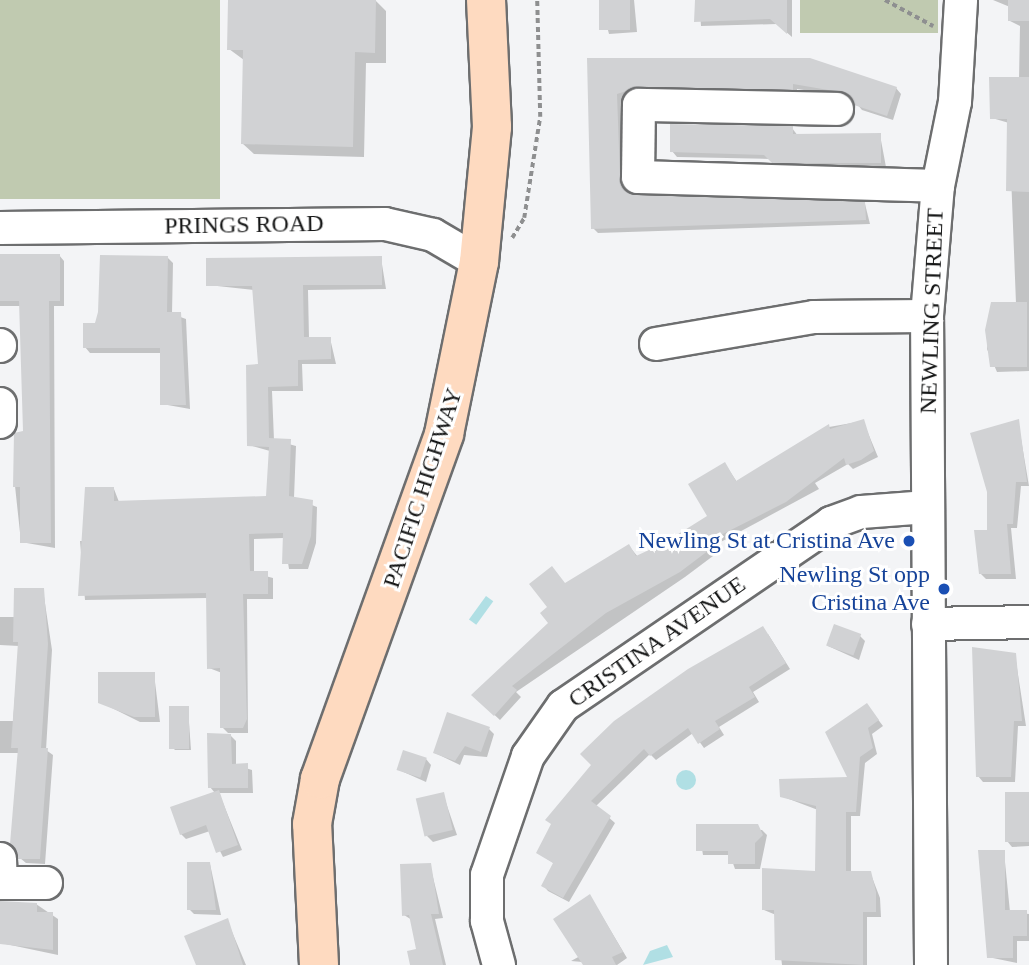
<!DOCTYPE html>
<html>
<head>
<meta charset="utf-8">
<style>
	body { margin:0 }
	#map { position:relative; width:1029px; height:965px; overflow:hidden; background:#f3f4f6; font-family:"Times New Roman",serif }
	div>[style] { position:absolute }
	.green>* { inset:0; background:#c0cab0; transform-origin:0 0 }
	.water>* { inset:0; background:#b0dfe4; transform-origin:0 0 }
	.round { border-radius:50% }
	.shadow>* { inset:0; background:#0003 }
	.building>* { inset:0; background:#d1d2d4; transform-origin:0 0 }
	.path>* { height:3.5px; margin-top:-1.75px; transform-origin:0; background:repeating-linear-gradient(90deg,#8e8f90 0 5px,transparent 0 8.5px) }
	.roads { filter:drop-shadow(2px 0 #6d6e6f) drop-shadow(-2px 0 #6d6e6f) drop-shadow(0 2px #6d6e6f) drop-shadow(0 -2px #6d6e6f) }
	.minor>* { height:32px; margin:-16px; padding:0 16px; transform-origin:16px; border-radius:16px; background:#fff }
	.major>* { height:38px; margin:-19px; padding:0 19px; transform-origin:19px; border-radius:19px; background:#fedac0 }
	.dots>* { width:19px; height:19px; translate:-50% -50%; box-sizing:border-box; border:4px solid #fff; border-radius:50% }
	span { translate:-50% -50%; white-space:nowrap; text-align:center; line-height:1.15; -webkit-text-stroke:6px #fff; paint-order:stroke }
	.street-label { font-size:24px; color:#151616 }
	.transit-label { font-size:24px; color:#164399 }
	.right { translate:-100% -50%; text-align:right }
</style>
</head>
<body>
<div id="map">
	<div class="green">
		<div style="left:0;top:0;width:220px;height:199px"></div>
		<div style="left:800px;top:0;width:138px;height:33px"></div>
	</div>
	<div class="water">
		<div style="left:486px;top:596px;width:9px;height:29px;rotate:36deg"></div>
		<div class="round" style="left:676px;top:770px;width:20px;height:20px"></div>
		<div style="clip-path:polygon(667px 945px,673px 957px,643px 965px,650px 951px)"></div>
	</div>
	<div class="shadow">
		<div style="clip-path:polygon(230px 0,375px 0,386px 11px,386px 63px,366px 63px,364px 157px,254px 154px,242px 143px,244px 60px,229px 49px)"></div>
		<div style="clip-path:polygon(600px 0,634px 0,637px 32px,609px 34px)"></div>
		<div style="clip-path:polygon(699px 0,792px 0,792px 37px,777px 24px,701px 26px)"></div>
		<div style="clip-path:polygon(993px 0,1029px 0,1029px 371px,997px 372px,987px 349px,993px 304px,1016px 304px,1009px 123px,992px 118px,1019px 79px,1020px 26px,1010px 21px,1010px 7px)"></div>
		<div style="clip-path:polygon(589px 60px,896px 88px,901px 94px,893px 120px,862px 110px,851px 97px,797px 89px,797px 94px,645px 91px,622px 99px,624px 184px,631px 195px,865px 204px,870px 224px,598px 233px,593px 228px)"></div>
		<div style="clip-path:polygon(792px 128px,798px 136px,880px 135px,886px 167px,779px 167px,771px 159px,677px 157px,672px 151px)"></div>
		<div style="clip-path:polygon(0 255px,59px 255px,64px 261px,64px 306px,54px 306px,55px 548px,21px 542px,15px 486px,25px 433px,21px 306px,0 306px)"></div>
		<div style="clip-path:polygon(167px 257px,173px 263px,172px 314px,186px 319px,190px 409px,162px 404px,162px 353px,90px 353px,85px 347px,100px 313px)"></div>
		<div style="clip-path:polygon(381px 258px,386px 289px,308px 290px,309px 338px,330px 338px,336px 364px,302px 364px,303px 391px,272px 391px,274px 440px,296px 446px,294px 498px,317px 507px,316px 543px,308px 569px,289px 569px,284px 538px,254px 539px,254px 573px,273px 578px,273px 599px,247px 599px,248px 733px,228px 733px,236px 741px,236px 765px,252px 770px,253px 793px,219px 793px,242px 850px,223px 857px,210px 831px,186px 839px,181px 834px,215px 793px,210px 787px,230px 735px,222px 727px,222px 673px,209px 668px,208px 598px,85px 600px,80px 541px,87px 541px,114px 489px,119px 502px,268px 498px,270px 451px,249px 445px,259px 366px,254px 290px,208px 285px)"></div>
		<div style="clip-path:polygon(863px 421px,878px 457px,853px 469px,848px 464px,815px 483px,819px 489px,717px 544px,721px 550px,685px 577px,516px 692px,521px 697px,500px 720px,473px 695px,550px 624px,565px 584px,629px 546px,638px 557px,709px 517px,725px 464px,737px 482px,829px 427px)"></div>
		<div style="clip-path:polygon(1018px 421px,1029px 486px,1021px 486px,1017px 528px,1011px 528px,1016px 579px,986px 579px,980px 573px,988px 532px)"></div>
		<div style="clip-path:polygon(43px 590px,52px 650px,46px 750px,53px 755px,45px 864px,26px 863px,20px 858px,19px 753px,0 753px,0 721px,13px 721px,19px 646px,0 645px,0 617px,15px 617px)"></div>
		<div style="clip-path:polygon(768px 634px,790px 669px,753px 692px,759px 702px,719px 727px,724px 735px,704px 748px,693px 733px,656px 760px,650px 754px,596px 806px,615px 823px,569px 902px,548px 891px,543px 885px,555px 864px,538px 853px,553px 824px)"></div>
		<div style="clip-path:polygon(860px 636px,865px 641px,859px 660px,828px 646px)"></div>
		<div style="clip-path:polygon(1015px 655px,1026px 726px,1018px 726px,1015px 782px,983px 782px,978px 776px)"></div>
		<div style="clip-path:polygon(154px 674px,160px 722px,140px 722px,100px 702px)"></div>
		<div style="clip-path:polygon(867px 705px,883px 726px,872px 734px,877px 754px,865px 763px,860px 816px,851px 816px,851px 873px,870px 872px,880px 898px,881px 917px,867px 917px,867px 965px,782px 965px,776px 915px,764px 910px,817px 873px,818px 810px,781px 796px,850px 779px)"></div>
		<div style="clip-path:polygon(188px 708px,191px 750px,175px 750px,173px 748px)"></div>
		<div style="clip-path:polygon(489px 729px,494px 734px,487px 757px,464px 755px,460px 765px,435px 753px)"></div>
		<div style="clip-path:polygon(426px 759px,431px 765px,426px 782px,399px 770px)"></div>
		<div style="clip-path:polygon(443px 794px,457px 835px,433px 842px,427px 836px)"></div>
		<div style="clip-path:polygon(1029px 794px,1029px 846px,1012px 847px,1007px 841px)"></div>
		<div style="clip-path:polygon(698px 826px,762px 830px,767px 835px,760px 869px,735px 869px,730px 855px,703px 855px)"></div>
		<div style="clip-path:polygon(1004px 852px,1010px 912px,1029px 914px,1029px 941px,1017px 941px,1017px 963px,988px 957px)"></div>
		<div style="clip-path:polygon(210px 864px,221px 915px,194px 914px,189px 909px)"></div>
		<div style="clip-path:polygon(430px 865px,443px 918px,435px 919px,446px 965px,412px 965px,418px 950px,412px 920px,404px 915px)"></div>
		<div style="clip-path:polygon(590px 896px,627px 958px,617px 965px,571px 961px,580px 956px)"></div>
		<div style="clip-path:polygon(36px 904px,58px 919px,58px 955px,1px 943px)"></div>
		<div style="clip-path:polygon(227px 920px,246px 965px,198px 965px)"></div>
	</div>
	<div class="building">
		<div style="clip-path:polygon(228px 0,376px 0,375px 53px,355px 52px,353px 147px,241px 144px,243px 50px,227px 50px)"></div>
		<div style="left:599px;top:0;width:31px;height:30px"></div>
		<div style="clip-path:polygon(695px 0,787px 0,787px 34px,770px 19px,694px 22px)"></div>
		<div style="left:1008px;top:0;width:21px;height:21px"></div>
		<div style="clip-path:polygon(587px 58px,810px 58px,897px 87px,887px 116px,854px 105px,846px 93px,793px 84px,793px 90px,639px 87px,617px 94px,620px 177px,627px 192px,865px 202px,866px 220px,591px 229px)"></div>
		<div style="clip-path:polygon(989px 77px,1029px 77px,1029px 192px,1006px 191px,1007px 119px,990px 119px)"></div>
		<div style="clip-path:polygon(670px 124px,793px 126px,793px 134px,881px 133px,881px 163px,772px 163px,764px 155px,670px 152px)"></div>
		<div style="clip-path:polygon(0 254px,60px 254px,60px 301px,49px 301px,51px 543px,20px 543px,20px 487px,13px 487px,14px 433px,23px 431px,19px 301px,0 301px)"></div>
		<div style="clip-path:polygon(100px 255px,168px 256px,167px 312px,181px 312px,186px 405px,160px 405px,160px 348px,83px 348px,83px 323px,95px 323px,98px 312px)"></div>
		<div style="clip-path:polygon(382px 256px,382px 285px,303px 285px,304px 337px,331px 337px,331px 359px,298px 360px,298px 386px,268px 387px,269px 438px,291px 439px,289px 496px,313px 500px,311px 536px,302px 564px,282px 564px,283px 533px,249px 534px,250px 571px,268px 571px,268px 594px,243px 594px,247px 719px,243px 728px,220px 728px,220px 668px,207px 669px,206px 593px,78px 596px,85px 487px,114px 487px,114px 501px,266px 496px,269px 447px,247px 446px,246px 365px,258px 364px,252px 286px,206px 286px,206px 258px)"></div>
		<div style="clip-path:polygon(991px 302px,1027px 302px,1027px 367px,990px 367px,985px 330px)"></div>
		<div style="clip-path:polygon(864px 419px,874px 451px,861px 460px,846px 465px,844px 458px,786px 502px,713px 539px,717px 544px,680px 572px,606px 613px,512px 686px,517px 690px,494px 716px,471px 695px,548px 623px,540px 613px,547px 607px,529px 584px,552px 566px,565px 583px,629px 544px,636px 556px,664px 543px,707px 516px,688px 484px,725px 462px,736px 481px,829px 424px,830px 429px)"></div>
		<div style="clip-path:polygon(1019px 419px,1027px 482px,1016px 482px,1013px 524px,1007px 524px,1011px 574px,979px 574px,974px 530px,987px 530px,987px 492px,970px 433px)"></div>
		<div style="clip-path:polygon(14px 588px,44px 588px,48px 644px,41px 748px,48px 748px,40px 859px,18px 859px,10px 844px,18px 748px,11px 748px,18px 642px,13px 642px)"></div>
		<div style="left:834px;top:624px;width:29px;height:23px;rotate:20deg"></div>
		<div style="clip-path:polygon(763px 626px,786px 663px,749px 687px,755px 697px,715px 721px,720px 729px,698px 744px,688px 728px,650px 756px,644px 749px,591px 801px,611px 816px,563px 898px,541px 886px,553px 863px,536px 853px,551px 824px,545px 820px,591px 765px,580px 754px,614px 721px,688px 669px)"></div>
		<div style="clip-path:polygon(972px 647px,1016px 653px,1022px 721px,1014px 721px,1011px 777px,976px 777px)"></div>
		<div style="clip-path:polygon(98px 672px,155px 672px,155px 717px,134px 717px,98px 703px)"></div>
		<div style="clip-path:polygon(867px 703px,879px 720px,868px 728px,873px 748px,860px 757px,856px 812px,846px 812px,846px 871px,871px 871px,876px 892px,876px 912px,863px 912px,863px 965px,775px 960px,774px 910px,762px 910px,762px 868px,815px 871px,816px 806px,780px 797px,779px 779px,847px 777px,825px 732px)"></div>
		<div style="left:169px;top:706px;width:20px;height:43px"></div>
		<div style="clip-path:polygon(447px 712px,490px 727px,481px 752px,465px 746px,455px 761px,433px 753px)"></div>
		<div style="clip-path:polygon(207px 733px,231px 734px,232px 764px,248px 763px,248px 788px,208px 788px)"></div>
		<div style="left:403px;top:750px;width:25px;height:21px;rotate:18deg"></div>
		<div style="clip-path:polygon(219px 790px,238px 845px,216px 853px,206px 825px,180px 835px,170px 807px)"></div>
		<div style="left:444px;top:792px;width:39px;height:29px;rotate:77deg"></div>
		<div style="left:1029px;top:792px;width:50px;height:24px;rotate:90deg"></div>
		<div style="clip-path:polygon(696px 824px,758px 824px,763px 835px,755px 843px,755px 864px,728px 864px,728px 851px,696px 851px)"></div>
		<div style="clip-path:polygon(978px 850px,1005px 850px,1005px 910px,1027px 910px,1027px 936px,1013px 936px,1013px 958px,987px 958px)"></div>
		<div style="clip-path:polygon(187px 862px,210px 862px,216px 910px,187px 910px)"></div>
		<div style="clip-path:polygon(431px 863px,439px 914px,431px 914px,443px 965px,410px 965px,407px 951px,416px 949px,409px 915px,402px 916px,400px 864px)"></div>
		<div style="clip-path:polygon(590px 894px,623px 952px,612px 957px,616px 965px,583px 965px,553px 919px)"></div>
		<div style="clip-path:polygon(0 901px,37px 903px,37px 912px,53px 912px,53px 950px,0 944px)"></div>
		<div style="clip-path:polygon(228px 918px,243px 965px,196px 965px,184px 936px)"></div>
	</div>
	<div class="path">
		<div style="left:885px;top:0;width:55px;rotate:28.4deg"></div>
		<div style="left:512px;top:238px;width:23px;rotate:-59deg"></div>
		<div style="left:524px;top:218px;width:102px;rotate:-81deg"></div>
		<div style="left:540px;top:117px;width:117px;rotate:-91.5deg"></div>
	</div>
	<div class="roads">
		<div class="minor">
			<div style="left:837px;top:109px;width:198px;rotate:-178.8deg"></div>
			<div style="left:639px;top:105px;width:72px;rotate:90.8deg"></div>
			<div style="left:638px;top:177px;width:300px;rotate:1.7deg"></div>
			<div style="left:0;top:228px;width:385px;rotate:-0.6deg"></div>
			<div style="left:385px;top:224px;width:49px;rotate:12.9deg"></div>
			<div style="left:433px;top:235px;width:53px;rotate:30.4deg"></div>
			<div style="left:656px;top:344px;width:160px;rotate:-9.7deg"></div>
			<div style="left:814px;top:317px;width:113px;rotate:-0.5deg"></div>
			<div style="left:0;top:345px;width:1px;rotate:90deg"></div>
			<div style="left:0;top:404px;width:18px;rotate:90deg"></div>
			<div style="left:928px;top:624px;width:101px;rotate:-1.1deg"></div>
			<div style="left:0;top:859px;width:24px;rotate:88deg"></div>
			<div style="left:1px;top:883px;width:45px"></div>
			<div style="left:499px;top:965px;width:46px;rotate:-105.3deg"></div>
			<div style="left:487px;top:921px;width:46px;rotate:-90deg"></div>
			<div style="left:487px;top:875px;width:126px;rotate:-71deg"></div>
			<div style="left:528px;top:756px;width:61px;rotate:-55deg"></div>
			<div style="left:563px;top:706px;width:325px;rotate:-34.3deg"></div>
			<div style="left:831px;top:523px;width:32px;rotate:-20deg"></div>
			<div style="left:861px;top:512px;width:67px;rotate:-4.3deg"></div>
			<div style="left:931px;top:965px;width:649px;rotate:-90.35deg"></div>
			<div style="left:927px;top:316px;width:130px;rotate:-85.2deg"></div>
			<div style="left:938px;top:186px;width:86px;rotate:-78.6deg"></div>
			<div style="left:955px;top:102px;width:102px;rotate:-86.6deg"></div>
		</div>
		<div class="major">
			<div style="left:319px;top:965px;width:141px;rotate:-92.8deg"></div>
			<div style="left:312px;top:824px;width:46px;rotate:-79.9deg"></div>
			<div style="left:320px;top:779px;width:367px;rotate:-70.2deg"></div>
			<div style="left:444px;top:434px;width:176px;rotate:-78.5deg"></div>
			<div style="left:479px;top:262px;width:136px;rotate:-84.5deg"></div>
			<div style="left:492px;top:127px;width:127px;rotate:-92.7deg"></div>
		</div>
	</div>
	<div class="dots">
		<div style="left:909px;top:541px;background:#1a4fb4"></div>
		<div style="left:944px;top:589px;background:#1a4fb4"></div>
	</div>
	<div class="street-label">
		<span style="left:244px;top:225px;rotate:-1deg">PRINGS ROAD</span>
		<span style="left:932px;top:311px;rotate:-88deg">NEWLING STREET</span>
		<span style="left:423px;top:488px;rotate:-72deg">PACIFIC HIGHWAY</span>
		<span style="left:657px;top:642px;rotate:-35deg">CRISTINA AVENUE</span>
	</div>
	<div class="transit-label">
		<span class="right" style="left:895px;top:541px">Newling St at Cristina Ave</span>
		<span class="right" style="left:930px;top:589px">Newling St opp<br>Cristina Ave</span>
	</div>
</div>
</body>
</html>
